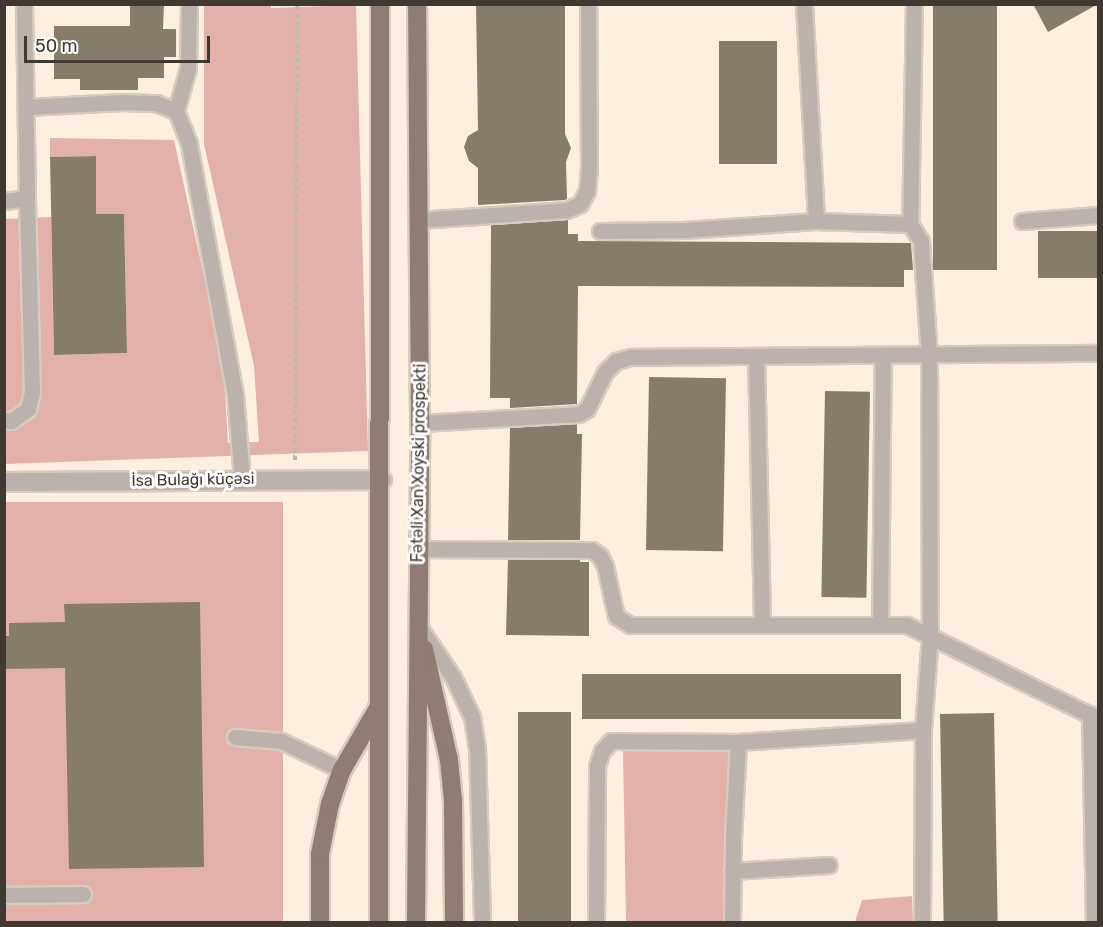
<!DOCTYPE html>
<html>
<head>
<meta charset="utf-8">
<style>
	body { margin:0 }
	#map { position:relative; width:1103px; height:927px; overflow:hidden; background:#fdefe0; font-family:Rubik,sans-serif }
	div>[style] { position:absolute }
	.green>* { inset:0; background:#e2b2aa; transform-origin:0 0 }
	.building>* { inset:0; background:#857d69; transform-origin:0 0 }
	.path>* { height:4px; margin-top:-2px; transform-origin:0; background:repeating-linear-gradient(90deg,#c3b7aa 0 4.5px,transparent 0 7.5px) }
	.roads { filter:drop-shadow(2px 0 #d7cbbd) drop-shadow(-2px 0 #d7cbbd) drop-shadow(0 2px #d7cbbd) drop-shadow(0 -2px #d7cbbd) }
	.lane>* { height:15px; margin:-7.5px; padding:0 7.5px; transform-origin:7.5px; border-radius:7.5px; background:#bcb2ad }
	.street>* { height:18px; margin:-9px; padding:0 9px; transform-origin:9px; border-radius:9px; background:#bcb2ad }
	.primary>* { height:18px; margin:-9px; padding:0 9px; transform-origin:9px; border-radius:9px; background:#8f7d74 }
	span { translate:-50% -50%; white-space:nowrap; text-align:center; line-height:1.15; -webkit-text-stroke:6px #fff; paint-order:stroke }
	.street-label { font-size:16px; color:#3f3931 }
	.frame { position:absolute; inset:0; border:6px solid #3f3931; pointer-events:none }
	.scale { position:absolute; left:24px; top:36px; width:186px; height:27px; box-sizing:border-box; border:3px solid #3f3931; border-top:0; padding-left:8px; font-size:18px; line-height:21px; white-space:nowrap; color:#3f3931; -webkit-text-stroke:4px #fff; paint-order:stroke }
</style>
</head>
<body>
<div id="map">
	<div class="green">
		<div style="clip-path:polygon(204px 5px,271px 5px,271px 8px,356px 5px,368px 451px,5px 464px,4px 219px,51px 217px,54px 355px,127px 353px,124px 214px,96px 214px,95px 156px,50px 157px,50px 138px,174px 140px,223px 363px,228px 443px,259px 442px,254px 366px,204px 144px)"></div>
		<div style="left:283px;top:502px;width:420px;height:279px;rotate:90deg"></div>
		<div style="left:732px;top:747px;width:175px;height:109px;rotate:89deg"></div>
		<div style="clip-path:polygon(912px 896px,913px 922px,855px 922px,862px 900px)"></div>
	</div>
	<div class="building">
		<div style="clip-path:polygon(130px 4px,164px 4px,163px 29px,176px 29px,176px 57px,164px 57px,164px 78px,138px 78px,138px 90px,80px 90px,80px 79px,54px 79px,54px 26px,130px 26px)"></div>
		<div style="clip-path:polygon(476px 4px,565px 4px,565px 134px,571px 148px,566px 162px,567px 199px,565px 200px,478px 205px,478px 168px,469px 161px,464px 147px,468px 136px,478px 130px)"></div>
		<div style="left:933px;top:4px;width:64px;height:266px"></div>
		<div style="clip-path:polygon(1033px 4px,1098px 4px,1048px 32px)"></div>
		<div style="left:719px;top:41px;width:58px;height:123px"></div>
		<div style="clip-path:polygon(96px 156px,96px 214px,124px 214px,127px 353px,54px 355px,50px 157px)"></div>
		<div style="clip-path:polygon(568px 220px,568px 234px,578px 234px,578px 241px,911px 243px,913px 270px,904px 270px,904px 287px,578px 286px,577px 404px,510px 408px,510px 398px,490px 398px,491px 225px)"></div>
		<div style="left:1038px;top:231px;width:60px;height:47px"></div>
		<div style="left:649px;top:377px;width:77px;height:173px;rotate:1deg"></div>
		<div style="left:825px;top:391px;width:45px;height:206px;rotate:1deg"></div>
		<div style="clip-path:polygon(577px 424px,577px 434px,582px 434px,580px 540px,508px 540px,510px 428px)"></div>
		<div style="clip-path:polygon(508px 559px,580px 560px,580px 562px,589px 562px,589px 636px,506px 635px)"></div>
		<div style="clip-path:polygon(200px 602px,204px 867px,69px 869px,65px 668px,4px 669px,4px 636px,9px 636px,9px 623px,65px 622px,64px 604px)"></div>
		<div style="left:901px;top:674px;width:45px;height:319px;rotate:90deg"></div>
		<div style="left:571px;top:712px;width:210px;height:53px;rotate:90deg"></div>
		<div style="left:994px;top:713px;width:209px;height:54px;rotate:89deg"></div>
	</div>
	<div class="path">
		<div style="left:295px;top:460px;width:456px;rotate:-89.7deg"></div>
	</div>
	<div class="roads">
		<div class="lane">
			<div style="left:804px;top:4px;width:217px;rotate:86.8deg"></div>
			<div style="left:914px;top:4px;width:220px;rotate:91deg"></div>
			<div style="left:910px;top:224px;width:20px;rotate:57deg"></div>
			<div style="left:921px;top:241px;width:115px;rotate:86deg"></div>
			<div style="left:929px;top:356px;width:278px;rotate:89.8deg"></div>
			<div style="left:930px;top:634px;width:96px;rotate:94.2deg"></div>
			<div style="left:27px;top:107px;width:96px;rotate:-3deg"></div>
			<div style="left:123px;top:102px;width:33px;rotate:2deg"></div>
			<div style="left:156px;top:103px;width:22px;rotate:22deg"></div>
			<div style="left:176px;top:111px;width:35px;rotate:68deg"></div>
			<div style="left:189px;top:144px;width:254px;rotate:79.6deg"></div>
			<div style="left:235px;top:394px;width:85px;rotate:85.3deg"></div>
			<div style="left:176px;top:111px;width:45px;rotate:-74.4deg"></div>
			<div style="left:188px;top:68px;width:64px;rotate:-89.1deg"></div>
			<div style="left:4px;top:201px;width:23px;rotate:-7deg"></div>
			<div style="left:27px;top:198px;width:194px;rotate:-90.9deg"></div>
			<div style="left:419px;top:220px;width:148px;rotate:-3.9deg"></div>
			<div style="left:567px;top:210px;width:14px;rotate:-25deg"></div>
			<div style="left:580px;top:204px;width:15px;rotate:-62deg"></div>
			<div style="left:587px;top:191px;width:21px;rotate:-85deg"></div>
			<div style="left:589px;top:170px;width:166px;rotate:-90.3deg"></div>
			<div style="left:1022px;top:221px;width:76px;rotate:-4.5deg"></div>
			<div style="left:600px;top:231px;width:85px;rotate:-0.7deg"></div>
			<div style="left:685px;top:230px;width:131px;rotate:-3.9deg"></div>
			<div style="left:816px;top:221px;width:94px;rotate:1.8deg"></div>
			<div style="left:756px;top:356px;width:269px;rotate:88.7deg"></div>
			<div style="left:4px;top:420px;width:7px;rotate:8deg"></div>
			<div style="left:11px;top:421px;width:21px;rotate:-35deg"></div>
			<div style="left:28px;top:409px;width:17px;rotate:-77deg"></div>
			<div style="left:32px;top:392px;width:194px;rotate:-91.5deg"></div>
			<div style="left:420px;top:423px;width:159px;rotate:-3.2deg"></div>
			<div style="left:579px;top:414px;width:9px;rotate:-32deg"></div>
			<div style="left:587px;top:409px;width:41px;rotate:-64.1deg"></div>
			<div style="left:605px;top:372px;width:16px;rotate:-45deg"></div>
			<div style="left:616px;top:361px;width:16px;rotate:-15deg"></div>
			<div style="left:631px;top:357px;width:467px;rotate:-0.5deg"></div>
			<div style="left:418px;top:549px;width:174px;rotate:0.3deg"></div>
			<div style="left:592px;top:550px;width:10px;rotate:37deg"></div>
			<div style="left:600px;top:556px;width:11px;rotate:63deg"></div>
			<div style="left:605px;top:566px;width:51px;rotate:77.6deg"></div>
			<div style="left:616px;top:616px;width:17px;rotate:33deg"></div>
			<div style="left:630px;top:625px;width:277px"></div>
			<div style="left:907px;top:625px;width:213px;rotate:26.2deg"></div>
			<div style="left:417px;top:624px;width:64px;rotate:55.8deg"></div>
			<div style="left:453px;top:677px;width:44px;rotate:64.6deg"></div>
			<div style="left:472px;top:717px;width:32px;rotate:81deg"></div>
			<div style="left:477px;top:749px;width:173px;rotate:88.3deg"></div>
			<div style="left:880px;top:624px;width:268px;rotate:-89.4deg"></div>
			<div style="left:1090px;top:714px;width:208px;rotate:88.9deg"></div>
			<div style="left:235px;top:737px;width:46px;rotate:5deg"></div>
			<div style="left:281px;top:741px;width:68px;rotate:25.4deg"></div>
			<div style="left:732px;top:871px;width:97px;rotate:-3.5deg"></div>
			<div style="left:4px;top:895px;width:79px;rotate:-0.7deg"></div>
			<div style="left:596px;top:922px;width:156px;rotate:-89.6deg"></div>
			<div style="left:597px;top:766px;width:16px;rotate:-72deg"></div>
			<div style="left:602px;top:751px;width:13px;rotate:-48deg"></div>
			<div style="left:611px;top:741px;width:127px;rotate:0.5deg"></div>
			<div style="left:738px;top:742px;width:185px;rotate:-3.7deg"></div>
			<div style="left:923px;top:730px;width:192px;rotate:90.3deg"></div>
			<div style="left:732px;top:922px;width:84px;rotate:-89.3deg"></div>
			<div style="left:733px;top:838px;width:96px;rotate:-87deg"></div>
		</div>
		<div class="street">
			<div style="left:4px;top:482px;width:378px;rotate:-0.3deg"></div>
		</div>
		<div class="primary">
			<div style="left:424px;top:649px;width:114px;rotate:77.3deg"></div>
			<div style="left:449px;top:760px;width:41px;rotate:84.4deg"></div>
			<div style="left:453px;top:801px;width:121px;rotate:89.5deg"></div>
			<div style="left:320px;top:922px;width:68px;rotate:-90deg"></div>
			<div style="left:320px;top:854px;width:51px;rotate:-78.7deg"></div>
			<div style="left:330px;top:804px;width:36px;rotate:-71deg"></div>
			<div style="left:342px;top:770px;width:72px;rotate:-59.9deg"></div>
			<div style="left:379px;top:922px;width:918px;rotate:-89.94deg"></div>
			<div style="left:416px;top:922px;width:499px;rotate:-89.5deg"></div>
			<div style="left:420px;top:423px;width:419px;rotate:-90.4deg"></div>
		</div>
	</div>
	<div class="street-label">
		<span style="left:419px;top:463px;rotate:-89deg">Fətəli Xan Xoyski prospekti</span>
		<span style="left:193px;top:480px;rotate:-1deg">İsa Bulağı küçəsi</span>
	</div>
	<div class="frame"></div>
	<div class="scale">50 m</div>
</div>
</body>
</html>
